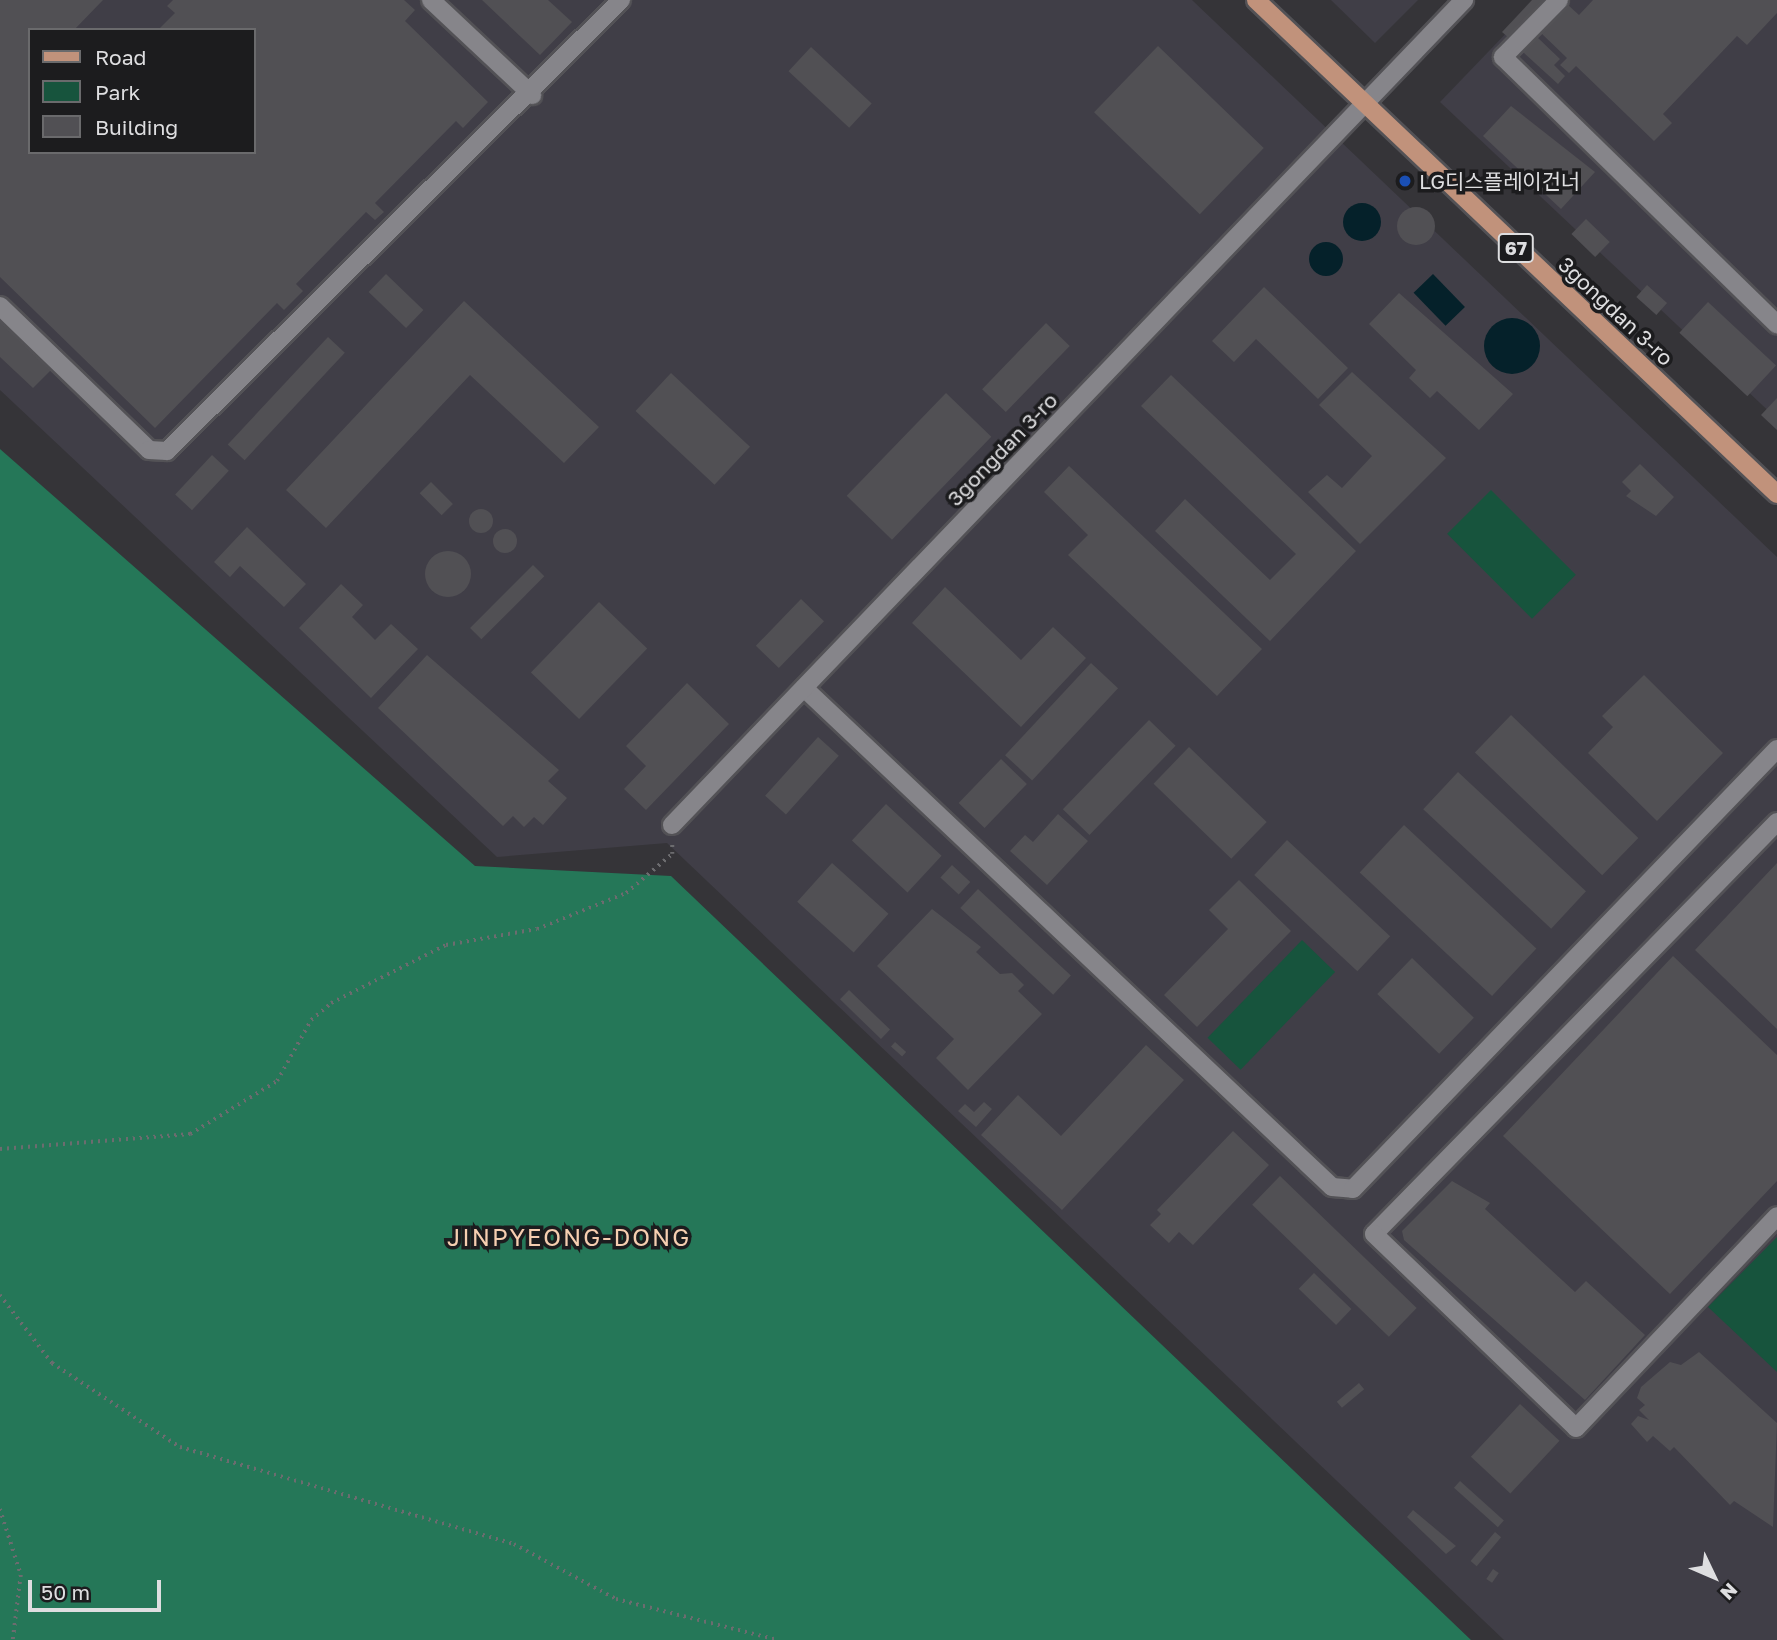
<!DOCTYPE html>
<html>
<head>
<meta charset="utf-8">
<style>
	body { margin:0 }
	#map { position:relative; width:1777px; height:1640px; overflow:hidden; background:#353438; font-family:"Golos Text","Noto Sans KR",sans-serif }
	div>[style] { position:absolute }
	.built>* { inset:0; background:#403e47 }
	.green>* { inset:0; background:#17543d; transform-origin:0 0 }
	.forest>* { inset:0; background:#257758 }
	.water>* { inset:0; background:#05212a; transform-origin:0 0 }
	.round { border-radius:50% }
	.building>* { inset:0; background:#515054; transform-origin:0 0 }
	.path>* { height:3.5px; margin-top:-1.75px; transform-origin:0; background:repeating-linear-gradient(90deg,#6c6c6f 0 2px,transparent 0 7px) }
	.roads { filter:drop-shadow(2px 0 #535256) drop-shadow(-2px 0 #535256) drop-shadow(0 2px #535256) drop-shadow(0 -2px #535256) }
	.minor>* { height:18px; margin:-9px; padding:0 9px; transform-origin:9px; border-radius:9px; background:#86858a }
	.major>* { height:18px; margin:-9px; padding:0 9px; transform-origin:9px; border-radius:9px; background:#c1927b }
	.dots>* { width:19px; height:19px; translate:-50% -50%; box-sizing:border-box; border:4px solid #1c1c1e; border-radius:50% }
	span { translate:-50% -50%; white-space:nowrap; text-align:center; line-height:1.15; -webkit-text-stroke:7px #1c1c1e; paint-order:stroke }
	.shield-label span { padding:2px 5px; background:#1c1c1e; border:2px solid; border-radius:5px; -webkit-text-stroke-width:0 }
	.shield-label { font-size:19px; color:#dedee0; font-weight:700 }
	.poi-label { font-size:21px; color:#dedee0 }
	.left { translate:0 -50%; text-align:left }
	.street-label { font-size:21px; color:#dedee0 }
	.quarter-label { font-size:24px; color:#f6ceb0; letter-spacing:2px }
	.legend { position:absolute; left:28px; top:28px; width:228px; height:126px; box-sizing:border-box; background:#1c1c1e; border:2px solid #6a6a6c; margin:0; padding:9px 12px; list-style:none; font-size:21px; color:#dedee0 }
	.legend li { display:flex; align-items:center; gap:14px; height:35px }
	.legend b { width:35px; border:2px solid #6a6a6c }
	.north { position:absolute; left:1679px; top:1542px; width:70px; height:70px; -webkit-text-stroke:5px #1c1c1e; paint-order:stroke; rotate:134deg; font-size:19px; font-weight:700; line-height:28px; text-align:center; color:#dedee0 }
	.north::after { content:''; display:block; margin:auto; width:24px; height:32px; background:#dedee0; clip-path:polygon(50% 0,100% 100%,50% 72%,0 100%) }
	.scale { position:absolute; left:28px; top:1580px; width:133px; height:32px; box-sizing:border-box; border:4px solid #dedee0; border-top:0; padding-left:9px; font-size:21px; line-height:24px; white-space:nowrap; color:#dedee0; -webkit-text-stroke:5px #1c1c1e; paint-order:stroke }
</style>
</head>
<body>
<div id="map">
	<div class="built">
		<div style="clip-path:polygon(evenodd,0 0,1192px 0,1777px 557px,1777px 1640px,1504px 1640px,667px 843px,497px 857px,0 390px,0 0,30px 30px,254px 30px,254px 152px,30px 152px,30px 30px)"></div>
		<div style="clip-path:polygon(1331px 0,1418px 0,1375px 43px)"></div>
		<div style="clip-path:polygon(1538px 0,1777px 0,1777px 419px,1440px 102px)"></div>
	</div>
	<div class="green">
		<div style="left:1491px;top:490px;width:120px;height:62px;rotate:45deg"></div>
		<div style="left:1302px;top:940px;width:46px;height:136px;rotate:44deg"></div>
		<div style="clip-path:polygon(1777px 1237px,1777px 1372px,1708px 1307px)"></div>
	</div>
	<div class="forest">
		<div style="clip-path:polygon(0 449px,475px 866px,671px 876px,1471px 1640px,0 1640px)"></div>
	</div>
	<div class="water">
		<div class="round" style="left:1343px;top:203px;width:38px;height:38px"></div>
		<div class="round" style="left:1309px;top:242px;width:34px;height:34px"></div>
		<div style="left:1433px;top:274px;width:46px;height:27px;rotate:46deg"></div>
		<div class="round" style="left:1484px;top:318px;width:56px;height:56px"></div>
	</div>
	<div class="building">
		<div style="clip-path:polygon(0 0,103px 0,74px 30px,30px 30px,30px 152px,254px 152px,254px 30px,158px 30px,175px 13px,167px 6px,173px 0,404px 0,415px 10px,405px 21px,488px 102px,463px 128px,456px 121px,375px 203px,384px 212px,375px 220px,366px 212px,296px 284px,303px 291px,284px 310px,277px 303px,155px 428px,0 277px)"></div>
		<div style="clip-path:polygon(482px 0,548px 0,572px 22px,540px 55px)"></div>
		<div style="clip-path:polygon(1532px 0,1545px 0,1509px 38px,1502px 32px)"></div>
		<div style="clip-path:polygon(1593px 0,1777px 0,1777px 13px,1747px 45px,1737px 36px,1663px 114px,1672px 123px,1654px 141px,1576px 66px,1569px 73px,1560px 65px,1567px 58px,1541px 33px,1568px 5px,1579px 15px)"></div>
		<div style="clip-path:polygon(1537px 37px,1560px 59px,1554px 65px,1565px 76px,1558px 84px,1523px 52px)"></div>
		<div style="left:1158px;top:46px;width:147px;height:92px;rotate:44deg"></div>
		<div style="left:811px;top:47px;width:83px;height:33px;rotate:43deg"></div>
		<div style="clip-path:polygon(1511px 106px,1595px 172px,1561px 209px,1483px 136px)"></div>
		<div class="round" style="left:1397px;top:207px;width:38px;height:38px"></div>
		<div style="left:1586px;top:219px;width:33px;height:21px;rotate:44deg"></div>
		<div style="left:386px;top:274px;width:52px;height:25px;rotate:44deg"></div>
		<div style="left:1647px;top:285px;width:27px;height:16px;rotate:42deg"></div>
		<div style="clip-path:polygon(1264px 287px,1348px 368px,1318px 399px,1256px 339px,1234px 362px,1212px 341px)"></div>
		<div style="clip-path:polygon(1399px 293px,1513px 394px,1479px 430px,1437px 391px,1430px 398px,1409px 378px,1416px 370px,1369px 324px)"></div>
		<div style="clip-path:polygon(464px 301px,599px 427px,564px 463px,470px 375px,326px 528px,286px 490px)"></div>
		<div style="left:1708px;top:302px;width:93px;height:42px;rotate:43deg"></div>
		<div style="clip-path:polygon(0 320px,51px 370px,33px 388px,0 357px)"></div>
		<div style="left:1046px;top:323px;width:33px;height:92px;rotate:44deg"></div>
		<div style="left:328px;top:337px;width:23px;height:147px;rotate:43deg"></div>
		<div style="clip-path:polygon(1352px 372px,1446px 458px,1360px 544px,1308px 492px,1327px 475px,1342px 488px,1372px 456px,1319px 405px)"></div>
		<div style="left:671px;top:373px;width:108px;height:52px;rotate:43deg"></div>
		<div style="clip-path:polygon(1171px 375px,1356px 551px,1270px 641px,1155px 531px,1185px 499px,1270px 580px,1296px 554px,1141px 406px)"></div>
		<div style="left:946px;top:393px;width:63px;height:143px;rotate:44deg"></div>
		<div style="clip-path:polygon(1777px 398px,1777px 430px,1761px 415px)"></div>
		<div style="left:212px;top:455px;width:23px;height:54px;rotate:43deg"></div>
		<div style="clip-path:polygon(1640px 464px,1674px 497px,1656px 516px,1626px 496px,1631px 491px,1622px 482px)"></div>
		<div style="clip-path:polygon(1069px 466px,1262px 649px,1217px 696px,1068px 555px,1088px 535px,1044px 492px)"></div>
		<div style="left:431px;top:482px;width:31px;height:16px;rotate:45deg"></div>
		<div class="round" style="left:469px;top:509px;width:24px;height:24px"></div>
		<div style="clip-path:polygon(247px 527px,306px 584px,284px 607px,240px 566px,230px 577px,214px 562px)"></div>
		<div class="round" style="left:493px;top:529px;width:24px;height:24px"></div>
		<div class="round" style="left:425px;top:551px;width:46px;height:46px"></div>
		<div style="left:533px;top:565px;width:16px;height:89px;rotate:45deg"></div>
		<div style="clip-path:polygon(341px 584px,363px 605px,352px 617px,375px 640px,391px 624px,418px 649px,371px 698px,299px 628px)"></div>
		<div style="clip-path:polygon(945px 587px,1021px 660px,1053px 627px,1086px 658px,1021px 727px,912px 623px)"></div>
		<div style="left:801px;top:599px;width:32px;height:65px;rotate:44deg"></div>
		<div style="left:599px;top:602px;width:67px;height:98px;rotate:44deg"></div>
		<div style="clip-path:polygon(427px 655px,559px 770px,548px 781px,567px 798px,543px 825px,534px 817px,524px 827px,513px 816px,503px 826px,378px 708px)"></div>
		<div style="left:1091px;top:663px;width:37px;height:126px;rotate:43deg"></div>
		<div style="clip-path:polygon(1644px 675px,1723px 753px,1657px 821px,1588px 753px,1613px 727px,1602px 716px)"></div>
		<div style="clip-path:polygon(687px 683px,729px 724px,646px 810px,624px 789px,646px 766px,626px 746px)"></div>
		<div style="left:1511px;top:715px;width:177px;height:52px;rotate:44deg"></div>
		<div style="left:1149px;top:720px;width:37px;height:124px;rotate:44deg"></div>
		<div style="left:818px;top:737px;width:28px;height:79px;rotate:42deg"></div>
		<div style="left:1189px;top:747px;width:108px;height:51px;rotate:44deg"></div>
		<div style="left:1001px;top:759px;width:36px;height:61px;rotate:44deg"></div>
		<div style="left:1458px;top:772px;width:175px;height:51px;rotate:43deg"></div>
		<div style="left:886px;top:804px;width:76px;height:50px;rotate:43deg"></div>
		<div style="clip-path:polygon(1058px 814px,1088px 841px,1047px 885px,1010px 851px,1025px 835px,1033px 842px)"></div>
		<div style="left:1404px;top:825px;width:181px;height:65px;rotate:43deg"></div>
		<div style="left:1287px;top:840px;width:141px;height:48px;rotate:43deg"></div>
		<div style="left:832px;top:863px;width:76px;height:52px;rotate:42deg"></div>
		<div style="clip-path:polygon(1777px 863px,1777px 1029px,1695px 950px)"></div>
		<div style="left:952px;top:865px;width:25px;height:17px;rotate:43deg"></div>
		<div style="clip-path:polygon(1239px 880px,1291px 931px,1197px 1027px,1164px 995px,1228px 929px,1209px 910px)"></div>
		<div style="left:978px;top:889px;width:127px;height:26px;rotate:43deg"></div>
		<div style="clip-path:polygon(932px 909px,981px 947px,976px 952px,1000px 974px,1012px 973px,1024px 985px,1018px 991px,1042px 1014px,968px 1090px,936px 1058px,954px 1039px,877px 966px)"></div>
		<div style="clip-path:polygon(1673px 956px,1777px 1055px,1777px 1181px,1670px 1294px,1503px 1136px)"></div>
		<div style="left:1412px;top:958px;width:86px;height:50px;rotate:44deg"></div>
		<div style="left:849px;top:990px;width:57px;height:13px;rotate:44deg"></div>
		<div style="left:895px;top:1042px;width:15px;height:6px;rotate:42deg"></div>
		<div style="clip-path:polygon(1146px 1045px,1184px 1080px,1062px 1210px,981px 1135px,1018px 1095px,1061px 1136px)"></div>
		<div style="clip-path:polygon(984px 1102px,992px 1109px,976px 1127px,958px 1111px,965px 1104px,974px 1112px)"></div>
		<div style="clip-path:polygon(1233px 1131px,1269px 1165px,1193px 1245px,1179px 1232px,1169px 1243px,1150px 1225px,1161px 1214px,1157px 1210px)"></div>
		<div style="left:1280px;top:1176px;width:190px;height:40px;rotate:44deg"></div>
		<div style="clip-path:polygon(1452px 1181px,1490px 1203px,1485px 1209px,1575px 1292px,1586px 1281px,1645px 1335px,1585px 1400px,1404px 1240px,1402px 1231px)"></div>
		<div style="left:1314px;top:1273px;width:52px;height:22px;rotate:44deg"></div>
		<div style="clip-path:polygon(1699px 1352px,1777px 1423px,1773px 1527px,1734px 1501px,1730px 1505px,1674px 1447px,1670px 1451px,1653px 1436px,1647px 1442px,1631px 1424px,1638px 1416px,1649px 1420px,1639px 1410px,1645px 1405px,1637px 1398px,1641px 1387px,1670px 1362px,1681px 1365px)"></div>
		<div style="left:1359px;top:1383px;width:8px;height:29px;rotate:50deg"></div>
		<div style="left:1520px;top:1404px;width:54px;height:72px;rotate:43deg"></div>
		<div style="left:1460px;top:1481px;width:59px;height:9px;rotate:42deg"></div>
		<div style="clip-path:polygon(1413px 1510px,1456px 1546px,1446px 1554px,1407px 1517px)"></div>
		<div style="left:1495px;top:1532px;width:8px;height:38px;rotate:40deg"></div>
		<div style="left:1493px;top:1569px;width:7px;height:12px;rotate:34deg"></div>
	</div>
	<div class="path">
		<div style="left:0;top:1149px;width:191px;rotate:-4.5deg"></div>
		<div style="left:190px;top:1134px;width:102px;rotate:-31.3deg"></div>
		<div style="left:277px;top:1081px;width:70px;rotate:-60.9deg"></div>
		<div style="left:311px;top:1020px;width:26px;rotate:-40deg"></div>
		<div style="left:331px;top:1003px;width:129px;rotate:-26.8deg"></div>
		<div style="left:446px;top:945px;width:92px;rotate:-10deg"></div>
		<div style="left:537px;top:929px;width:96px;rotate:-22deg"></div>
		<div style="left:626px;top:893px;width:60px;rotate:-40.3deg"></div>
		<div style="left:672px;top:854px;width:13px;rotate:-90deg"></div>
		<div style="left:0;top:1295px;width:86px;rotate:52.6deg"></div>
		<div style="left:52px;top:1363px;width:153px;rotate:33.3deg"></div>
		<div style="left:180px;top:1447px;width:348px;rotate:16.2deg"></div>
		<div style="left:514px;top:1544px;width:116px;rotate:28.3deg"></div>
		<div style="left:616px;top:1599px;width:167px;rotate:14.2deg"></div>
		<div style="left:0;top:1509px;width:69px;rotate:72.3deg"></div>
		<div style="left:21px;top:1575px;width:65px;rotate:97deg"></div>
	</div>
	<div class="roads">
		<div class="minor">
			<div style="left:431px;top:0;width:139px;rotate:43.2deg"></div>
			<div style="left:1559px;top:0;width:80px;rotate:134.5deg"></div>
			<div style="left:1503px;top:57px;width:383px;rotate:44.3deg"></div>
			<div style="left:0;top:306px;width:207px;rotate:44deg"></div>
			<div style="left:149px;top:450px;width:18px;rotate:3deg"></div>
			<div style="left:167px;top:451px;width:640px;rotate:-44.81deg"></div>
			<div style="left:804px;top:688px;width:726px;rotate:43.38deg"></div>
			<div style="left:1332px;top:1187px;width:21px;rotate:5deg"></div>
			<div style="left:1353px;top:1189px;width:611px;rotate:-46.06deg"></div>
			<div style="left:1777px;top:822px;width:576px;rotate:134.37deg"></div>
			<div style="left:1374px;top:1234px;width:280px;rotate:43.8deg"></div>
			<div style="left:1576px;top:1428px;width:292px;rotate:-46.5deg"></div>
			<div style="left:672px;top:825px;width:1144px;rotate:-46.17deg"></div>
		</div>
		<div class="major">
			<div style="left:1256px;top:0;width:718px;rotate:43.48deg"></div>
		</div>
	</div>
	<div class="dots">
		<div style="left:1405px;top:181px;background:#1a4fb4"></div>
	</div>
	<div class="shield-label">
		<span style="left:1516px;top:248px">67</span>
	</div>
	<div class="poi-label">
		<span class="left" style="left:1419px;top:181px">LG디스플레이건너</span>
	</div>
	<div class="street-label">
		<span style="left:1616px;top:311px;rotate:43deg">3gongdan 3-ro</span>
		<span style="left:1002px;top:449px;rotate:-46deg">3gongdan 3-ro</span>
	</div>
	<div class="quarter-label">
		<span style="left:569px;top:1237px">JINPYEONG-DONG</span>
	</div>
	<ul class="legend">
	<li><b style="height:9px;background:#c1927b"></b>Road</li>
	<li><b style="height:19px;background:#17543d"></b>Park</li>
	<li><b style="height:19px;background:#515054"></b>Building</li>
	</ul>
	<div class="north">N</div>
	<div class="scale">50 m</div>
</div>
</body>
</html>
